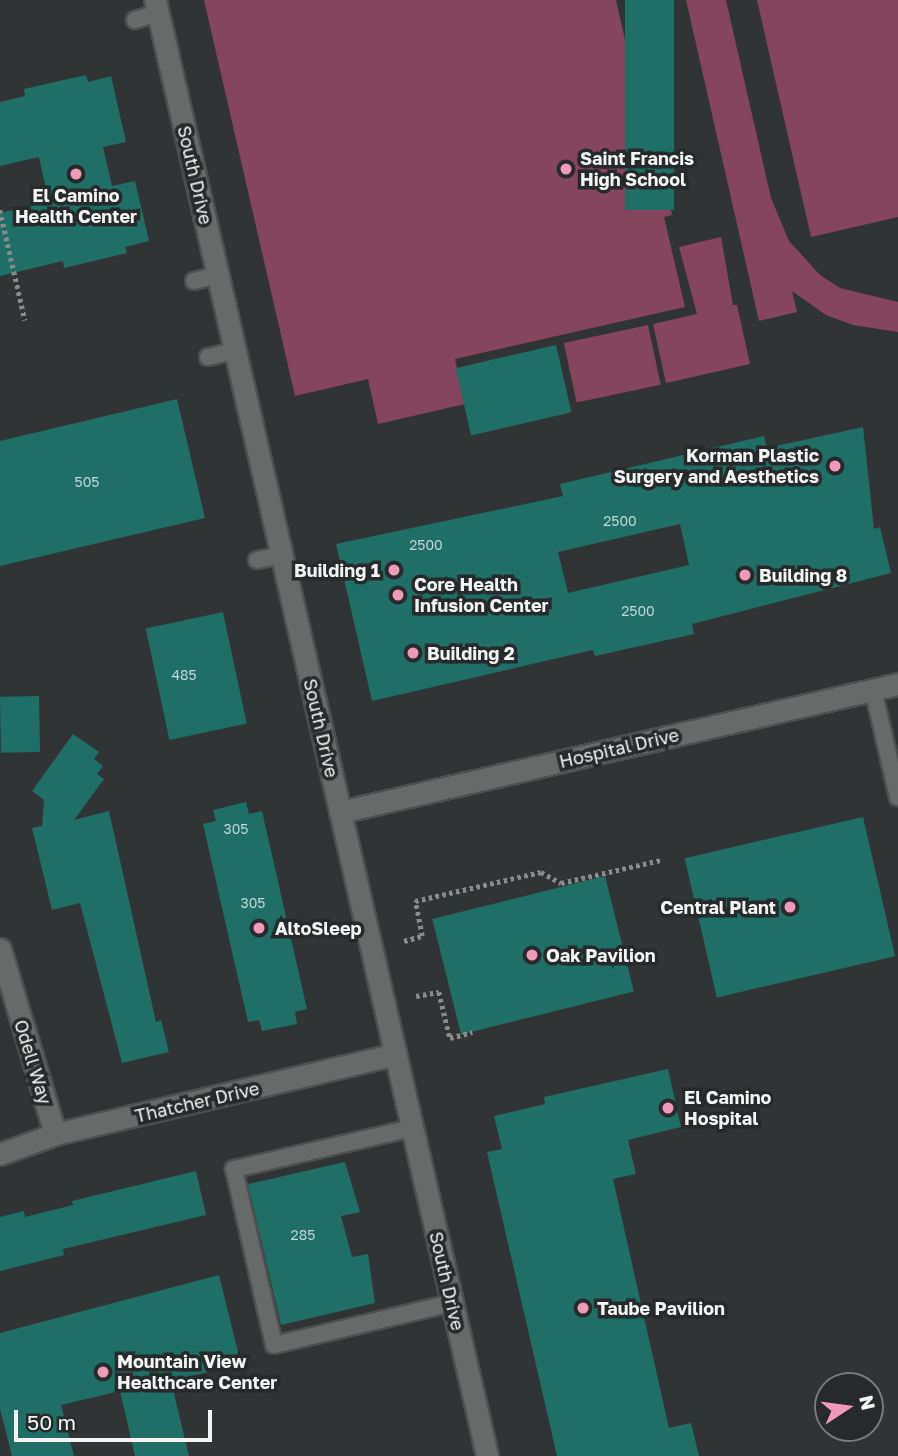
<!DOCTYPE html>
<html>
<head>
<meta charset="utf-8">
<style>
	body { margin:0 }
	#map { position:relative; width:898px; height:1456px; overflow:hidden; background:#313434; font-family:"Golos Text",sans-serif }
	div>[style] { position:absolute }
	.green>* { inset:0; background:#85455d; transform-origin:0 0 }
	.building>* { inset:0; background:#1f6f66; transform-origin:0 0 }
	.path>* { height:4.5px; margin-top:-2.25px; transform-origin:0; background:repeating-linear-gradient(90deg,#888b8a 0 3.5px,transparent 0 7px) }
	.roads { filter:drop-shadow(2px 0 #4d504f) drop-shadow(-2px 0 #4d504f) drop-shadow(0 2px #4d504f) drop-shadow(0 -2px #4d504f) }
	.lane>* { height:16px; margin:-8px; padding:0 8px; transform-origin:8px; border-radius:8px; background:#666a69 }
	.street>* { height:21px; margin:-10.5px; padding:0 10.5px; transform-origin:10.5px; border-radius:10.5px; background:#666a69 }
	.dots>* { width:19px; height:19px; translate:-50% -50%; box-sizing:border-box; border:4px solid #272a2a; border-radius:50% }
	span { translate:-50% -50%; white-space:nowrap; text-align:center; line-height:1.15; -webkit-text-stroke:7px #272a2a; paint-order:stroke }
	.number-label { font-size:14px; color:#bed4d0 }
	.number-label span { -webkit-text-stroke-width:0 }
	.poi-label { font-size:18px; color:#f3f5f4; font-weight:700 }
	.left { translate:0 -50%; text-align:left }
	.right { translate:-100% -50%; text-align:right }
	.street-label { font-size:18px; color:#f3f5f4 }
	.north { position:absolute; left:814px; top:1372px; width:70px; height:70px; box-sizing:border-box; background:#272a2a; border:2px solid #797b7b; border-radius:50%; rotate:77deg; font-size:19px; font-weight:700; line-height:28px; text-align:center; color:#f3f5f4 }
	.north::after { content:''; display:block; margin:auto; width:24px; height:32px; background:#ef9ab8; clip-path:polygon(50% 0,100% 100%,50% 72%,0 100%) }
	.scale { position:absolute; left:14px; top:1410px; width:198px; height:32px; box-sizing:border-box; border:4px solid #f3f5f4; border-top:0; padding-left:9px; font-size:21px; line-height:24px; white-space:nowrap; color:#f3f5f4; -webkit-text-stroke:5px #272a2a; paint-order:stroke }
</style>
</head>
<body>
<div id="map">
	<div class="green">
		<div style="clip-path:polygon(204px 0,616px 0,643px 120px,640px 134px,653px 131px,672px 215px,664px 217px,685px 307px,455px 359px,465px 404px,378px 424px,368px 379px,295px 396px)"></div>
		<div style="clip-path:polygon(686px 0,726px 0,771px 198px,789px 241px,820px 275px,840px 288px,898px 302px,898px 332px,853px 325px,826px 315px,792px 291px,797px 312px,759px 321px)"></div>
		<div style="clip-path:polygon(757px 0,898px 0,898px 217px,811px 237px)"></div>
		<div style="clip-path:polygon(721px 237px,733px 305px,737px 305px,750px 364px,666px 383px,653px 324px,697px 314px,679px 247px)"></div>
		<div style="left:648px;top:325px;width:61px;height:86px;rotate:78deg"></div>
	</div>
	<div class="building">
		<div style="left:625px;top:0;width:49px;height:210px"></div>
		<div style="clip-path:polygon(86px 75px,88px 82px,111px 76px,126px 142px,103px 147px,112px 186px,135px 181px,149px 241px,125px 247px,127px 253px,64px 268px,63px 261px,0 276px,0 213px,49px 202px,39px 157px,0 166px,0 102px,25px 96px,24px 89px)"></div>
		<div style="left:556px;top:345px;width:69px;height:103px;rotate:77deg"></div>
		<div style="clip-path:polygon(177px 399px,205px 518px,0 566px,0 441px)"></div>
		<div style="clip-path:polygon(evenodd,863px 427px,874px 529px,880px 527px,891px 573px,692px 624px,694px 634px,595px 656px,593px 650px,372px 701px,336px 544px,563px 496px,560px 484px,764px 436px,767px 448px,863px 427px,680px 524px,689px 565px,568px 593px,558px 552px,680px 524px)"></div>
		<div style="left:223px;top:612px;width:114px;height:79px;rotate:78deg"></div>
		<div style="left:39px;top:696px;width:56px;height:39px;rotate:89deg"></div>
		<div style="clip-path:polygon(73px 734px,99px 752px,94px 759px,103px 766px,97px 774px,104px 779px,74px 820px,109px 811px,156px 1022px,161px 1020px,169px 1052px,122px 1063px,80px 903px,52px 910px,32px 828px,42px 826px,44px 800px,32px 791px)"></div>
		<div style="clip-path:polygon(246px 802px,249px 814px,262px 811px,307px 1009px,295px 1012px,297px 1024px,262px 1031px,259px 1020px,248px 1022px,203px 824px,216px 821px,213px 810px)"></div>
		<div style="left:863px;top:817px;width:143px;height:183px;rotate:77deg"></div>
		<div style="left:605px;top:876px;width:119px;height:178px;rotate:76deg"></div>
		<div style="clip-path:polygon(668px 1069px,681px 1127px,628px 1140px,636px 1174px,613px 1179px,669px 1428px,691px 1423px,699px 1456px,557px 1456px,487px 1152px,502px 1149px,494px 1116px,545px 1104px,544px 1097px)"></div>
		<div style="clip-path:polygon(345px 1162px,360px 1212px,341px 1216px,352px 1257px,368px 1254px,375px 1303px,281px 1325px,248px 1184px)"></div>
		<div style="clip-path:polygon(196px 1171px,206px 1215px,63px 1249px,64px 1255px,0 1271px,0 1217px,24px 1211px,25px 1217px,73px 1205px,72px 1201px)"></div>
		<div style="clip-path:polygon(219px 1275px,241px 1364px,171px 1381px,189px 1456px,135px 1456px,120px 1391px,61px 1405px,74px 1456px,12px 1456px,0 1409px,0 1333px)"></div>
	</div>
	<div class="path">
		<div style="left:0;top:210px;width:113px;rotate:77.2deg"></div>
		<div style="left:404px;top:941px;width:19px;rotate:-16deg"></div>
		<div style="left:422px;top:936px;width:36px;rotate:-101deg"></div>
		<div style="left:415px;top:901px;width:129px;rotate:-13deg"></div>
		<div style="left:541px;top:872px;width:23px;rotate:29deg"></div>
		<div style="left:561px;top:883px;width:103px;rotate:-13deg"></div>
		<div style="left:416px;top:996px;width:23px;rotate:-10deg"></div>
		<div style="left:439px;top:992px;width:47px;rotate:76.6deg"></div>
		<div style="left:450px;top:1038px;width:23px;rotate:-15deg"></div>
	</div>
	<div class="roads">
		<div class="lane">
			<div style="left:135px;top:20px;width:24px;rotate:-17deg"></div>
			<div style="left:194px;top:281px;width:25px;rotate:-14deg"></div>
			<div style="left:208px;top:357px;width:28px;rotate:-13deg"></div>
			<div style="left:257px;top:560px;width:25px;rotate:-11deg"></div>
			<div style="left:873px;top:689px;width:111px;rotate:77deg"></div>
			<div style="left:412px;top:1128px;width:183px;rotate:167deg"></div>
			<div style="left:234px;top:1169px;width:180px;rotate:77.2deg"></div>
			<div style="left:274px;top:1345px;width:183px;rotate:-13.3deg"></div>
		</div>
		<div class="street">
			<div style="left:155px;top:0;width:1493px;rotate:77.15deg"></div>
			<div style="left:340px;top:812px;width:572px;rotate:-12.92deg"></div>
			<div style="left:0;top:949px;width:193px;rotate:73.4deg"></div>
			<div style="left:0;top:1154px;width:59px;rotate:-20deg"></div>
			<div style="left:55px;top:1134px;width:349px;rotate:-13.2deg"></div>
		</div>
	</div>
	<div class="dots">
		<div style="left:566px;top:169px;background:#ef9ab8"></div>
		<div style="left:76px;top:174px;background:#ef9ab8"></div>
		<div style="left:835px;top:466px;background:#ef9ab8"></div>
		<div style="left:394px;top:570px;background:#ef9ab8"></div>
		<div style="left:745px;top:575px;background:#ef9ab8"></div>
		<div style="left:398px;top:595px;background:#ef9ab8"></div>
		<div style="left:413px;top:653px;background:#ef9ab8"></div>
		<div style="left:790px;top:907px;background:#ef9ab8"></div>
		<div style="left:259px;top:928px;background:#ef9ab8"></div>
		<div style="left:532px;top:955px;background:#ef9ab8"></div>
		<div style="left:668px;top:1108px;background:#ef9ab8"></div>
		<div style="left:583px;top:1308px;background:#ef9ab8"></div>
		<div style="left:103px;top:1372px;background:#ef9ab8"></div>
	</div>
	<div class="number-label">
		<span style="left:87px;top:482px">505</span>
		<span style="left:620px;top:521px">2500</span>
		<span style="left:426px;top:545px">2500</span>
		<span style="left:638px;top:611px">2500</span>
		<span style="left:184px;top:675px">485</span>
		<span style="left:236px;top:829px">305</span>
		<span style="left:253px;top:903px">305</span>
		<span style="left:303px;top:1235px">285</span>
	</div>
	<div class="poi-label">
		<span class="left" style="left:580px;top:169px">Saint Francis<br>High School</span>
		<span style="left:76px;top:206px">El Camino<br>Health Center</span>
		<span class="right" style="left:819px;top:466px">Korman Plastic<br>Surgery and Aesthetics</span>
		<span class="right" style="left:380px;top:570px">Building 1</span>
		<span class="left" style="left:759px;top:575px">Building 8</span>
		<span class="left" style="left:414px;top:595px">Core Health<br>Infusion Center</span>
		<span class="left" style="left:427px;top:653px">Building 2</span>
		<span class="right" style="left:776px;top:907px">Central Plant</span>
		<span class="left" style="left:275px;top:928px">AltoSleep</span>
		<span class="left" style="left:546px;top:955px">Oak Pavilion</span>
		<span class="left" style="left:684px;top:1108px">El Camino<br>Hospital</span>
		<span class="left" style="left:597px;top:1308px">Taube Pavilion</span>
		<span class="left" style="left:117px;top:1372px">Mountain View<br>Healthcare Center</span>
	</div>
	<div class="street-label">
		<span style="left:195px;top:175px;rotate:77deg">South Drive</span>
		<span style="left:321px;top:728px;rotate:77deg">South Drive</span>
		<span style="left:619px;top:748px;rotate:-13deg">Hospital Drive</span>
		<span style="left:33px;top:1062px;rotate:73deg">Odell Way</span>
		<span style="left:197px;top:1102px;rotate:-13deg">Thatcher Drive</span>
		<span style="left:447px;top:1281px;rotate:77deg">South Drive</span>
	</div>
	<div class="north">N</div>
	<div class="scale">50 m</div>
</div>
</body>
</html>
